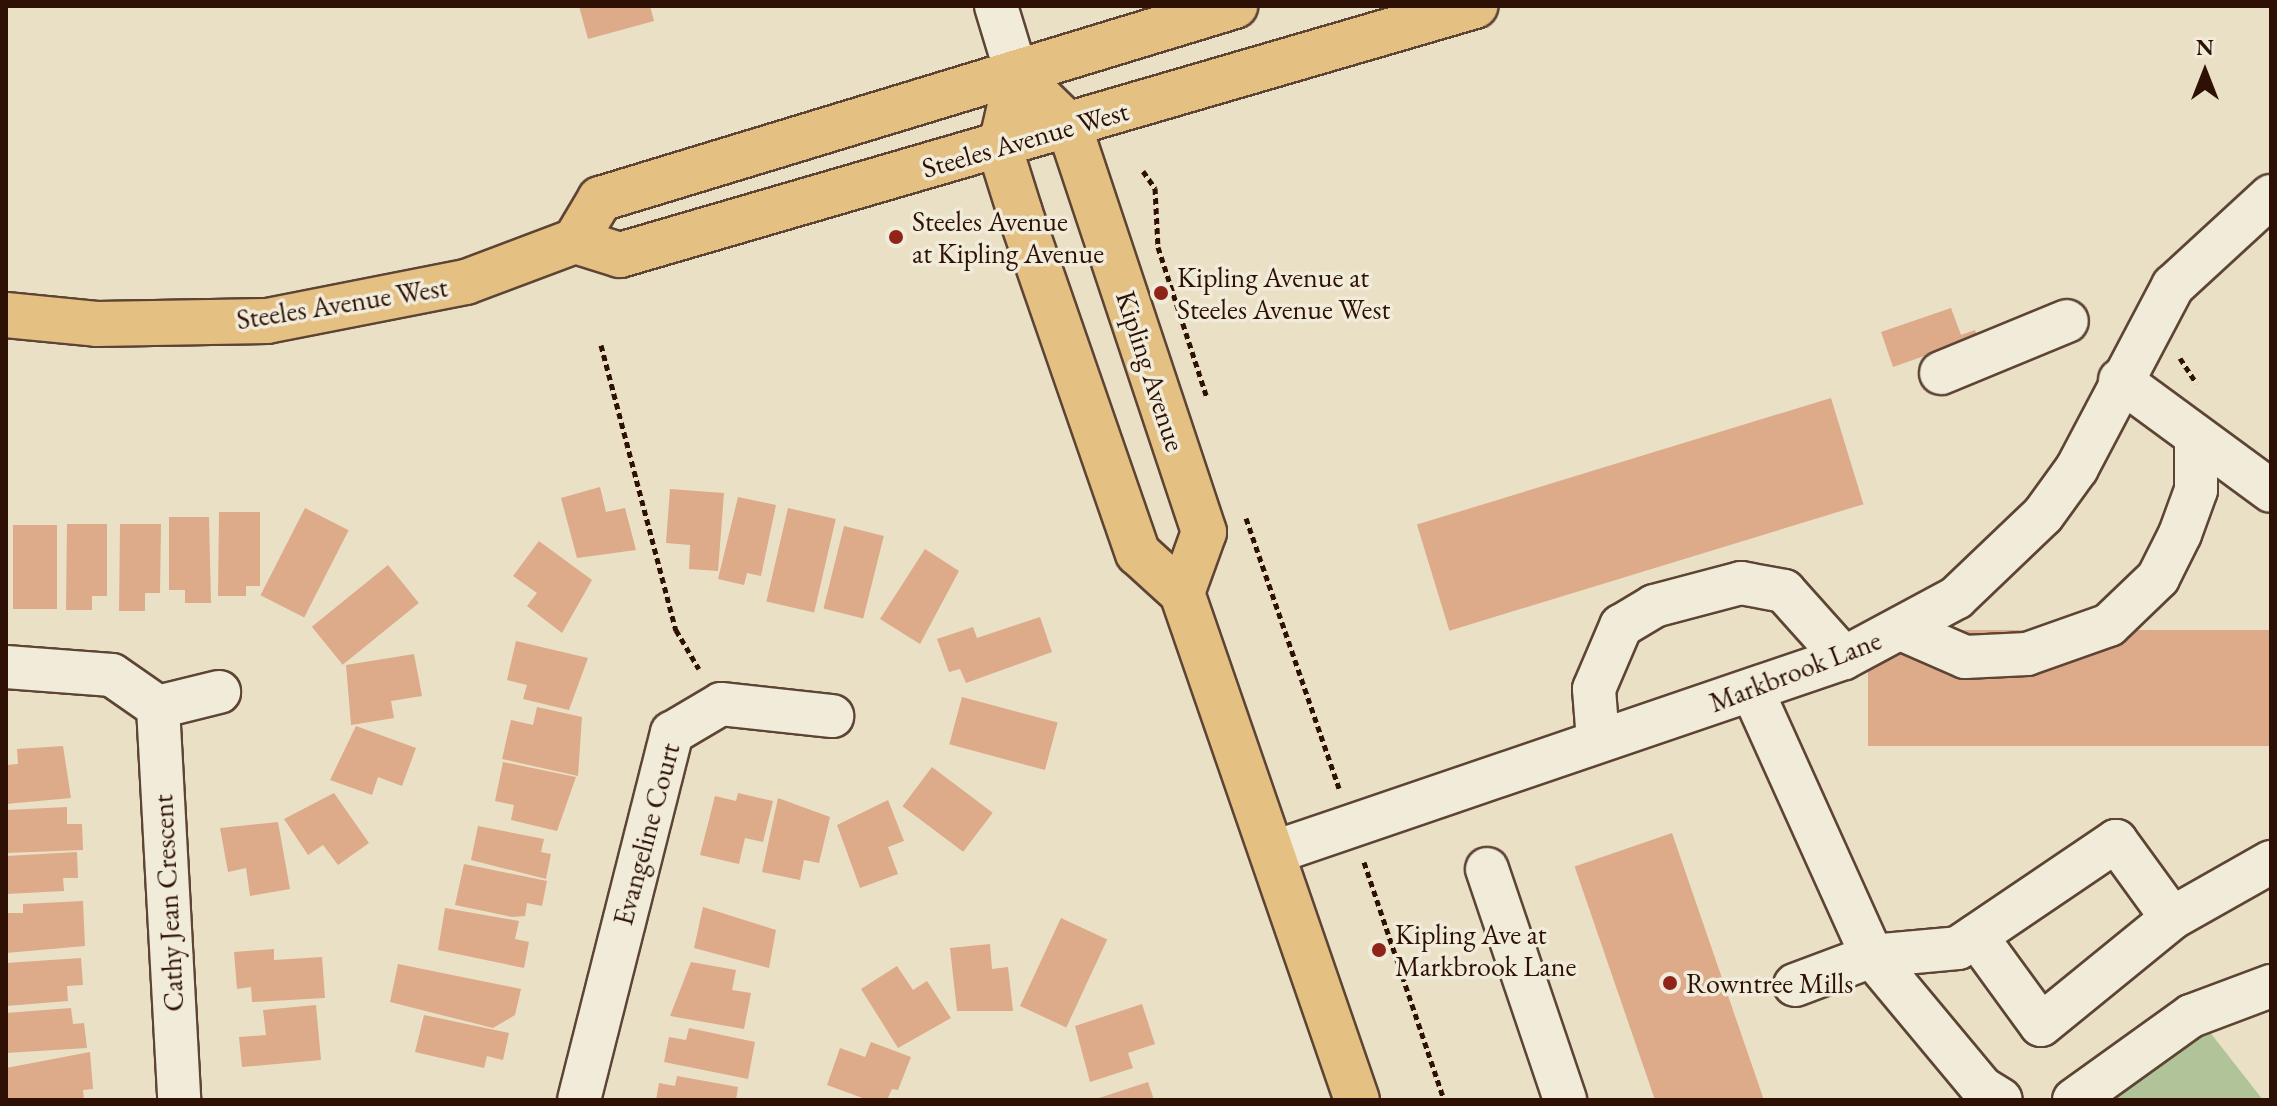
<!DOCTYPE html>
<html>
<head>
<meta charset="utf-8">
<style>
	body { margin:0 }
	#map { position:relative; width:2277px; height:1106px; overflow:hidden; background:#eae0c6; font-family:"EB Garamond",serif }
	div>[style] { position:absolute }
	.green>* { inset:0; background:#b1c399 }
	.building>* { inset:0; background:#ddaa8a; transform-origin:0 0 }
	.path>* { height:5px; margin-top:-2.5px; transform-origin:0; background:repeating-linear-gradient(90deg,#2e1004 0 6px,transparent 0 10px) }
	.roads { filter:drop-shadow(2px 0 #5d4434) drop-shadow(-2px 0 #5d4434) drop-shadow(0 2px #5d4434) drop-shadow(0 -2px #5d4434) }
	.minor>* { height:42px; margin:-21px; padding:0 21px; transform-origin:21px; border-radius:21px; background:#f1ebda }
	.major>* { height:44px; margin:-22px; padding:0 22px; transform-origin:22px; border-radius:22px; background:#e5c083 }
	.dots>* { width:22px; height:22px; translate:-50% -50%; box-sizing:border-box; border:4px solid #f1ebda; border-radius:50% }
	span { translate:-50% -50%; white-space:nowrap; text-align:center; line-height:1.15; -webkit-text-stroke:7px #f1ebda; paint-order:stroke }
	.street-label { font-size:28px; color:#2e1004 }
	.poi-label { font-size:28px; color:#2e1004 }
	.left { translate:0 -50%; text-align:left }
	.frame { position:absolute; inset:0; border:8px solid #2e1004; pointer-events:none }
	.north { position:absolute; left:2165px; top:32px; width:80px; height:80px; -webkit-text-stroke:6px #f1ebda; paint-order:stroke; rotate:0deg; font-size:22px; font-weight:700; line-height:32px; text-align:center; color:#2e1004 }
	.north::after { content:''; display:block; margin:auto; width:28px; height:36px; background:#2e1004; clip-path:polygon(50% 0,100% 100%,50% 72%,0 100%) }
</style>
</head>
<body>
<div id="map">
	<div class="green">
		<div style="clip-path:polygon(2209px 1031px,2263px 1100px,2101px 1100px)"></div>
	</div>
	<div class="building">
		<div style="clip-path:polygon(579px 6px,650px 6px,654px 21px,588px 39px)"></div>
		<div style="clip-path:polygon(1951px 308px,1961px 335px,1975px 330px,1978px 337px,1893px 367px,1881px 332px)"></div>
		<div style="left:1831px;top:398px;width:111px;height:433px;rotate:73deg"></div>
		<div style="clip-path:polygon(600px 487px,606px 512px,625px 508px,636px 550px,577px 558px,561px 498px)"></div>
		<div style="clip-path:polygon(670px 489px,724px 493px,718px 571px,689px 569px,690px 545px,666px 543px)"></div>
		<div style="clip-path:polygon(738px 497px,776px 505px,761px 576px,747px 573px,744px 585px,718px 579px)"></div>
		<div style="left:305px;top:508px;width:49px;height:98px;rotate:27deg"></div>
		<div style="left:788px;top:508px;width:49px;height:96px;rotate:13deg"></div>
		<div style="clip-path:polygon(219px 512px,260px 512px,260px 586px,246px 586px,246px 596px,218px 596px)"></div>
		<div style="clip-path:polygon(169px 517px,209px 517px,211px 603px,185px 603px,185px 590px,169px 590px)"></div>
		<div style="clip-path:polygon(67px 524px,107px 524px,107px 596px,92px 596px,92px 610px,66px 610px)"></div>
		<div style="clip-path:polygon(120px 524px,161px 524px,160px 593px,145px 593px,145px 611px,119px 611px)"></div>
		<div style="left:13px;top:525px;width:44px;height:84px"></div>
		<div style="left:844px;top:526px;width:41px;height:85px;rotate:14deg"></div>
		<div style="clip-path:polygon(539px 541px,592px 580px,562px 633px,527px 606px,537px 593px,513px 576px)"></div>
		<div style="clip-path:polygon(925px 549px,959px 571px,920px 644px,880px 619px)"></div>
		<div style="left:388px;top:565px;width:49px;height:98px;rotate:51deg"></div>
		<div style="clip-path:polygon(1040px 617px,1052px 652px,966px 683px,960px 669px,949px 672px,937px 639px,973px 627px,977px 638px)"></div>
		<div style="left:2271px;top:630px;width:116px;height:403px;rotate:90deg"></div>
		<div style="clip-path:polygon(516px 641px,588px 658px,569px 710px,523px 699px,527px 685px,507px 680px)"></div>
		<div style="clip-path:polygon(414px 654px,422px 696px,391px 701px,394px 718px,351px 725px,346px 665px)"></div>
		<div style="left:962px;top:697px;width:99px;height:49px;rotate:15deg"></div>
		<div style="clip-path:polygon(537px 707px,582px 717px,578px 776px,502px 759px,511px 720px,533px 725px)"></div>
		<div style="clip-path:polygon(356px 726px,416px 748px,402px 786px,378px 777px,372px 795px,330px 780px)"></div>
		<div style="clip-path:polygon(63px 746px,71px 798px,6px 804px,6px 765px,18px 764px,17px 749px)"></div>
		<div style="clip-path:polygon(503px 762px,576px 777px,557px 831px,511px 820px,514px 805px,495px 801px)"></div>
		<div style="left:932px;top:767px;width:76px;height:49px;rotate:37deg"></div>
		<div style="clip-path:polygon(334px 793px,369px 843px,338px 865px,323px 845px,308px 855px,284px 819px)"></div>
		<div style="clip-path:polygon(738px 793px,773px 801px,763px 842px,745px 838px,739px 864px,700px 855px,715px 796px,736px 801px)"></div>
		<div style="clip-path:polygon(778px 798px,830px 817px,819px 863px,804px 860px,800px 880px,762px 872px)"></div>
		<div style="clip-path:polygon(888px 800px,904px 841px,888px 847px,898px 874px,860px 888px,837px 825px)"></div>
		<div style="clip-path:polygon(67px 807px,67px 824px,82px 824px,83px 850px,6px 853px,6px 810px)"></div>
		<div style="clip-path:polygon(278px 822px,290px 889px,250px 896px,246px 868px,228px 872px,220px 828px)"></div>
		<div style="clip-path:polygon(478px 826px,544px 839px,541px 852px,551px 854px,546px 879px,471px 860px)"></div>
		<div style="left:1672px;top:833px;width:282px;height:103px;rotate:71deg"></div>
		<div style="clip-path:polygon(77px 852px,78px 878px,63px 878px,64px 891px,6px 894px,6px 856px)"></div>
		<div style="clip-path:polygon(464px 864px,547px 881px,542px 906px,527px 903px,525px 916px,512px 917px,455px 905px)"></div>
		<div style="clip-path:polygon(83px 901px,85px 946px,6px 953px,6px 913px,23px 913px,23px 904px)"></div>
		<div style="clip-path:polygon(703px 907px,776px 930px,769px 968px,694px 948px)"></div>
		<div style="clip-path:polygon(445px 908px,519px 921px,515px 939px,529px 942px,524px 968px,438px 950px)"></div>
		<div style="left:1061px;top:918px;width:51px;height:97px;rotate:25deg"></div>
		<div style="clip-path:polygon(990px 944px,992px 969px,1008px 967px,1013px 1011px,957px 1011px,950px 948px)"></div>
		<div style="clip-path:polygon(274px 949px,274px 960px,322px 957px,325px 998px,252px 1002px,251px 987px,237px 989px,234px 952px)"></div>
		<div style="clip-path:polygon(81px 958px,83px 985px,67px 986px,68px 1001px,6px 1006px,6px 963px)"></div>
		<div style="clip-path:polygon(691px 962px,736px 970px,732px 990px,751px 993px,744px 1029px,670px 1016px)"></div>
		<div style="clip-path:polygon(398px 964px,521px 989px,515px 1015px,493px 1028px,390px 1002px)"></div>
		<div style="clip-path:polygon(897px 966px,913px 990px,927px 981px,951px 1018px,898px 1048px,861px 989px)"></div>
		<div style="clip-path:polygon(1142px 1004px,1155px 1044px,1128px 1053px,1133px 1068px,1090px 1082px,1075px 1026px)"></div>
		<div style="clip-path:polygon(316px 1005px,321px 1060px,242px 1067px,239px 1037px,266px 1035px,263px 1010px)"></div>
		<div style="clip-path:polygon(71px 1008px,73px 1024px,84px 1023px,87px 1048px,6px 1053px,6px 1013px)"></div>
		<div style="clip-path:polygon(424px 1015px,509px 1033px,503px 1060px,487px 1056px,484px 1068px,415px 1052px)"></div>
		<div style="clip-path:polygon(689px 1028px,755px 1042px,748px 1079px,664px 1062px,669px 1037px,686px 1040px)"></div>
		<div style="clip-path:polygon(871px 1042px,911px 1057px,898px 1090px,892px 1089px,887px 1100px,868px 1100px,827px 1085px,840px 1048px,865px 1057px)"></div>
		<div style="clip-path:polygon(90px 1052px,93px 1089px,83px 1090px,84px 1100px,6px 1100px,6px 1068px)"></div>
		<div style="clip-path:polygon(677px 1076px,738px 1087px,736px 1100px,656px 1100px,659px 1083px,675px 1086px)"></div>
		<div style="clip-path:polygon(1148px 1082px,1154px 1100px,1096px 1100px,1096px 1099px)"></div>
	</div>
	<div class="path">
		<div style="left:1143px;top:171px;width:21px;rotate:55deg"></div>
		<div style="left:1155px;top:188px;width:59px;rotate:87.1deg"></div>
		<div style="left:1158px;top:247px;width:159px;rotate:72deg"></div>
		<div style="left:601px;top:345px;width:295px;rotate:75.3deg"></div>
		<div style="left:676px;top:630px;width:45px;rotate:59.5deg"></div>
		<div style="left:2180px;top:358px;width:30px;rotate:57deg"></div>
		<div style="left:1246px;top:518px;width:286px;rotate:71deg"></div>
		<div style="left:1364px;top:862px;width:251px;rotate:71.4deg"></div>
	</div>
	<div class="roads">
		<div class="minor">
			<div style="left:996px;top:6px;width:72px;rotate:73.1deg"></div>
			<div style="left:1941px;top:373px;width:136px;rotate:-22.4deg"></div>
			<div style="left:2120px;top:380px;width:187px;rotate:36.3deg"></div>
			<div style="left:1901px;top:629px;width:70px;rotate:23.6deg"></div>
			<div style="left:1965px;top:657px;width:62px;rotate:-2.8deg"></div>
			<div style="left:2027px;top:654px;width:87px;rotate:-19.5deg"></div>
			<div style="left:2109px;top:625px;width:68px;rotate:-43.8deg"></div>
			<div style="left:2158px;top:578px;width:49px;rotate:-63.4deg"></div>
			<div style="left:2180px;top:534px;width:47px;rotate:-70deg"></div>
			<div style="left:2196px;top:490px;width:51px;rotate:-90deg"></div>
			<div style="left:6px;top:667px;width:106px;rotate:4.3deg"></div>
			<div style="left:112px;top:675px;width:56px;rotate:34.8deg"></div>
			<div style="left:158px;top:707px;width:63px;rotate:-13.8deg"></div>
			<div style="left:1752px;top:690px;width:292px;rotate:65.7deg"></div>
			<div style="left:1872px;top:956px;width:172px;rotate:50.2deg"></div>
			<div style="left:1982px;top:1088px;width:22px;rotate:32deg"></div>
			<div style="left:158px;top:707px;width:394px;rotate:86.9deg"></div>
			<div style="left:1598px;top:740px;width:51px;rotate:-94.5deg"></div>
			<div style="left:1594px;top:689px;width:69px;rotate:-66.8deg"></div>
			<div style="left:1621px;top:626px;width:39px;rotate:-31deg"></div>
			<div style="left:1654px;top:606px;width:90px;rotate:-14.8deg"></div>
			<div style="left:1741px;top:583px;width:44px;rotate:10.5deg"></div>
			<div style="left:1784px;top:591px;width:90px;rotate:48.2deg"></div>
			<div style="left:1275px;top:852px;width:601px;rotate:-18.83deg"></div>
			<div style="left:1844px;top:658px;width:127px;rotate:-28.2deg"></div>
			<div style="left:1956px;top:598px;width:120px;rotate:-43.7deg"></div>
			<div style="left:2043px;top:515px;width:58px;rotate:-54.1deg"></div>
			<div style="left:2077px;top:468px;width:206px;rotate:-62.2deg"></div>
			<div style="left:2173px;top:286px;width:133px;rotate:-42.6deg"></div>
			<div style="left:1487px;top:869px;width:244px;rotate:71.3deg"></div>
			<div style="left:1976px;top:936px;width:110px;rotate:53.9deg"></div>
			<div style="left:2041px;top:1025px;width:169px;rotate:-39.2deg"></div>
			<div style="left:1795px;top:985px;width:82px;rotate:-20.6deg"></div>
			<div style="left:1872px;top:956px;width:86px;rotate:-5.3deg"></div>
			<div style="left:1958px;top:948px;width:191px;rotate:-34.1deg"></div>
			<div style="left:2116px;top:841px;width:95px;rotate:54deg"></div>
			<div style="left:2172px;top:918px;width:114px;rotate:-29.5deg"></div>
			<div style="left:579px;top:1100px;width:379px;rotate:-75.8deg"></div>
			<div style="left:672px;top:733px;width:57px;rotate:-30.6deg"></div>
			<div style="left:721px;top:704px;width:112px;rotate:6.2deg"></div>
			<div style="left:2074px;top:1100px;width:144px;rotate:-35.7deg"></div>
			<div style="left:2191px;top:1016px;width:85px;rotate:-20.6deg"></div>
		</div>
		<div class="major">
			<div style="left:1017px;top:75px;width:76px;rotate:102.9deg"></div>
			<div style="left:1000px;top:149px;width:67px;rotate:72.6deg"></div>
			<div style="left:1020px;top:213px;width:360px;rotate:70.9deg"></div>
			<div style="left:1138px;top:553px;width:59px;rotate:42.3deg"></div>
			<div style="left:1182px;top:593px;width:536px;rotate:70.96deg"></div>
			<div style="left:1017px;top:75px;width:73px;rotate:44.4deg"></div>
			<div style="left:1069px;top:126px;width:428px;rotate:71.6deg"></div>
			<div style="left:1204px;top:532px;width:65px;rotate:109.8deg"></div>
			<div style="left:575px;top:241px;width:49px;rotate:-59.2deg"></div>
			<div style="left:600px;top:199px;width:664px;rotate:-16.91deg"></div>
			<div style="left:6px;top:315px;width:91px;rotate:5.6deg"></div>
			<div style="left:97px;top:324px;width:170px;rotate:-1deg"></div>
			<div style="left:267px;top:321px;width:203px;rotate:-11.1deg"></div>
			<div style="left:466px;top:282px;width:116px;rotate:-20.6deg"></div>
			<div style="left:575px;top:241px;width:47px;rotate:17.3deg"></div>
			<div style="left:620px;top:255px;width:891px;rotate:-16.24deg"></div>
		</div>
	</div>
	<div class="dots">
		<div style="left:896px;top:237px;background:#8f2418"></div>
		<div style="left:1161px;top:293px;background:#8f2418"></div>
		<div style="left:1379px;top:950px;background:#8f2418"></div>
		<div style="left:1670px;top:983px;background:#8f2418"></div>
	</div>
	<div class="street-label">
		<span style="left:1025px;top:139px;rotate:-16deg">Steeles Avenue West</span>
		<span style="left:342px;top:303px;rotate:-9deg">Steeles Avenue West</span>
		<span style="left:1151px;top:371px;rotate:72deg">Kipling Avenue</span>
		<span style="left:1795px;top:671px;rotate:-21deg">Markbrook Lane</span>
		<span style="left:646px;top:834px;rotate:-75deg">Evangeline Court</span>
		<span style="left:168px;top:903px;rotate:-93deg">Cathy Jean Crescent</span>
	</div>
	<div class="poi-label">
		<span class="left" style="left:912px;top:237px">Steeles Avenue<br>at Kipling Avenue</span>
		<span class="left" style="left:1177px;top:293px">Kipling Avenue at<br>Steeles Avenue West</span>
		<span class="left" style="left:1395px;top:950px">Kipling Ave at<br>Markbrook Lane</span>
		<span class="left" style="left:1686px;top:983px">Rowntree Mills</span>
	</div>
	<div class="frame"></div>
	<div class="north">N</div>
</div>
</body>
</html>
